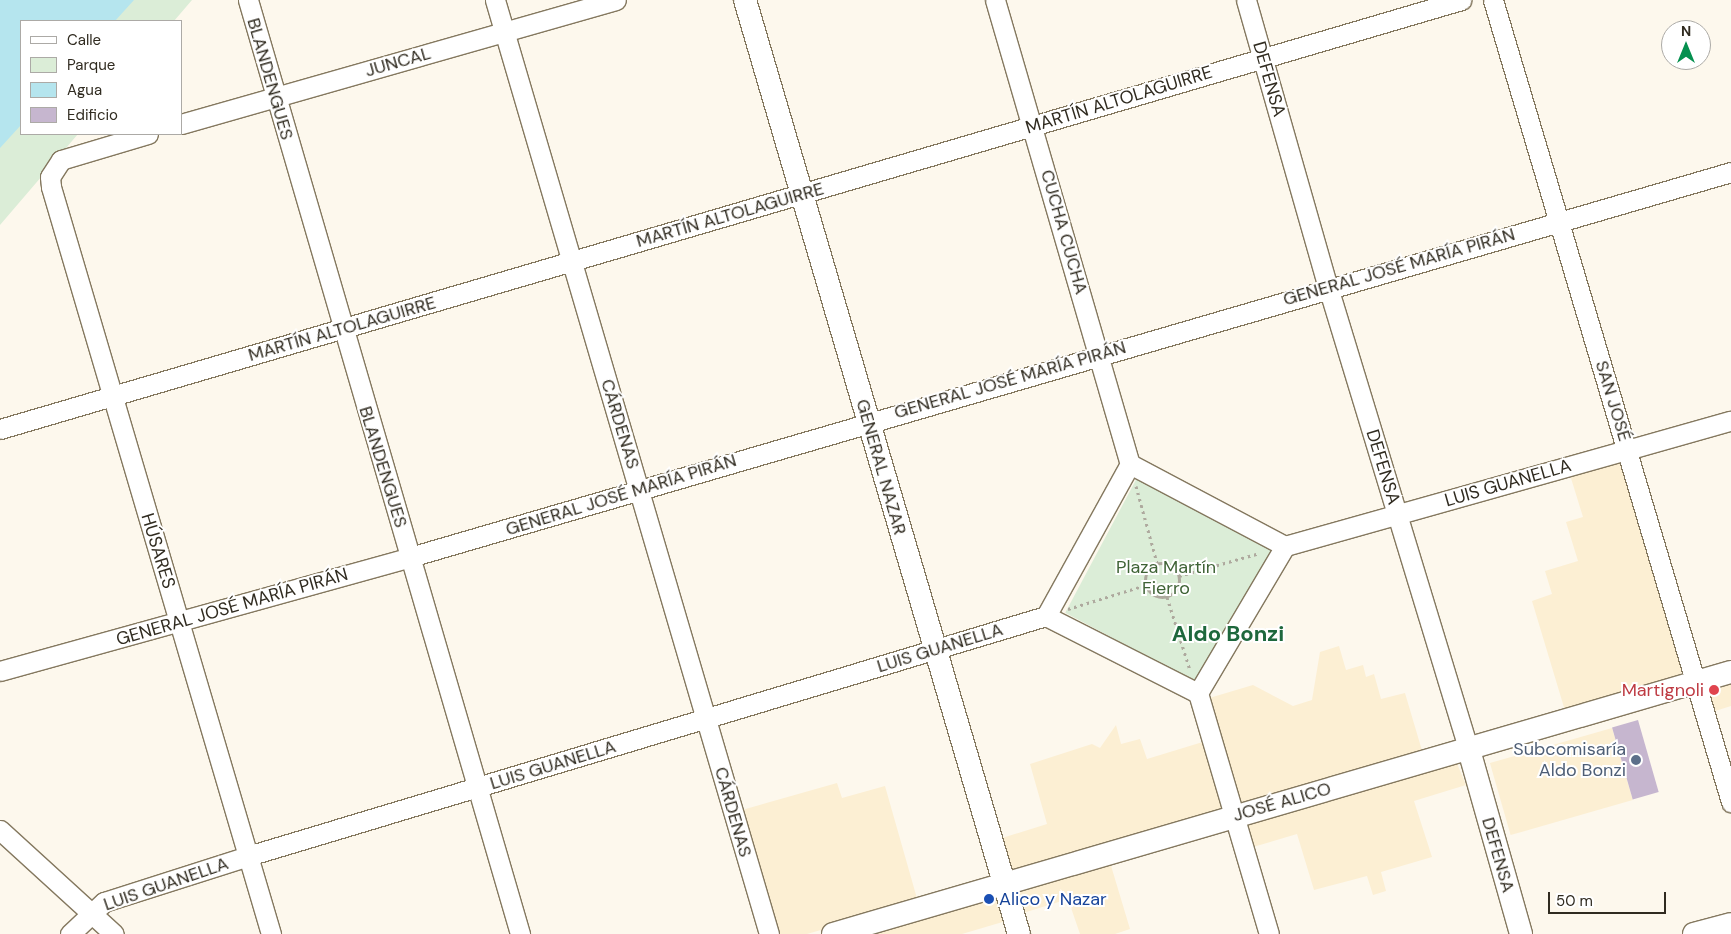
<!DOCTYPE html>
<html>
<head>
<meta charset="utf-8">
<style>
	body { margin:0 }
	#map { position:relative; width:1731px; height:934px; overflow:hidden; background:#fdf8ed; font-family:"DM Sans",sans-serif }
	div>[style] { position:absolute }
	.built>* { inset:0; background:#fcefd3; transform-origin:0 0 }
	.green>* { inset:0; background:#dbedd7; transform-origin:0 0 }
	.water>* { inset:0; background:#b5e5ee }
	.building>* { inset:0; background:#c6b6cf; transform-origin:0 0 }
	.path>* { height:3px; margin-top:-1.5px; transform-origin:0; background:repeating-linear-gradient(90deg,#aea99e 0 2.5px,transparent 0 6.5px) }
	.path>.ring { margin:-1.5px; padding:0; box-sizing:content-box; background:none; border:3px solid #aea99e; border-radius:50% }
	.roads { filter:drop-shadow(1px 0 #84785f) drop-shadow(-1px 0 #84785f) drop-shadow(0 1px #84785f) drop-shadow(0 -1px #84785f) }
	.minor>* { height:19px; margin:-9.5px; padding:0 9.5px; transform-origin:9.5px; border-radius:9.5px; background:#fff }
	.tertiary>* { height:22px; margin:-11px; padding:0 11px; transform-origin:11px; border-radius:11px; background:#fff }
	.dots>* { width:14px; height:14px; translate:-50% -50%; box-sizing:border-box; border:2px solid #fff; border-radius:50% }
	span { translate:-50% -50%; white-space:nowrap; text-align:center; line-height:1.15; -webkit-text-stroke:4px #fff; paint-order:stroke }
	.street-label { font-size:18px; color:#302b20 }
	.park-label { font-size:18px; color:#3f6336 }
	.health-label { font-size:18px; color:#be3a42 }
	.right { translate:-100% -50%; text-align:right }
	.service-label { font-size:18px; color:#4e5e75 }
	.transit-label { font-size:18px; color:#164399 }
	.left { translate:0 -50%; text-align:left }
	.district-label { font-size:22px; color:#1e683d; font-weight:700 }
	.legend { position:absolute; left:20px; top:20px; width:162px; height:115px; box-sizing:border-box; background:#fff; border:1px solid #acaaa6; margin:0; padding:6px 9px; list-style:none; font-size:15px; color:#302b20 }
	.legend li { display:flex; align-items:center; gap:10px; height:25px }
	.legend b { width:25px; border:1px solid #acaaa6 }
	.north { position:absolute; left:1661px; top:20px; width:50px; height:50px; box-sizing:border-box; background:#fff; border:1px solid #acaaa6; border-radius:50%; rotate:0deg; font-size:14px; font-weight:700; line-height:20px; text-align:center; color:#302b20 }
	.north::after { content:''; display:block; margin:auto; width:18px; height:22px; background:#05904f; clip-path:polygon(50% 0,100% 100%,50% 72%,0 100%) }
	.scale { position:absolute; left:1548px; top:892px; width:118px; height:22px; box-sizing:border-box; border:2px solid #302b20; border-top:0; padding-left:6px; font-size:15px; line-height:18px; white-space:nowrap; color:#302b20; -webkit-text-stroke:4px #fff; paint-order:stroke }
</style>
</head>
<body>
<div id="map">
	<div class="built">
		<div style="clip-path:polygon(1612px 462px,1620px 463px,1624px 468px,1684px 666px,1678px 680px,1566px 714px,1532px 601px,1552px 594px,1545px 571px,1578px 561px,1566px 522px,1583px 517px,1570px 475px)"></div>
		<div style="clip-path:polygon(1339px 646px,1346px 670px,1363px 665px,1366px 677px,1374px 674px,1381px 699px,1405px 693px,1423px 754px,1247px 805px,1241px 803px,1236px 798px,1206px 699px,1253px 685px,1293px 706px,1312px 700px,1320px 652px)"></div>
		<div style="clip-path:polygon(1731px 679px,1731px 706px,1712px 712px,1707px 689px)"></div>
		<div style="clip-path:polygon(1116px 725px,1121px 744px,1140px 739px,1147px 759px,1206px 741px,1223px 802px,1220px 810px,1012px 871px,999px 839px,1047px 824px,1030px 764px,1092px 744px,1100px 748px)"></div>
		<div style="left:1612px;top:728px;width:75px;height:127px;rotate:74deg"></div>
		<div style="clip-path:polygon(1456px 761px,1466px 785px,1414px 801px,1432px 857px,1381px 872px,1386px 891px,1373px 895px,1367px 876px,1314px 890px,1297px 834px,1253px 847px,1247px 830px,1250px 820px)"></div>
		<div style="clip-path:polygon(837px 783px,842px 798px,885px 786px,918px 902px,807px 934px,779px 934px,742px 810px)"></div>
		<div style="clip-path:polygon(1109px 859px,1130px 929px,1115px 934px,1080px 934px,1068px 899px,1020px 914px,1017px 890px)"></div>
		<div style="clip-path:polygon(992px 896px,1001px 903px,1006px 921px,962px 934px,860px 934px)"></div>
	</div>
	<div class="green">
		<div style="clip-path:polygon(0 0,192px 0,174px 21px,21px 21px,21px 134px,78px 134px,0 225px)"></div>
		<div style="left:1138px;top:476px;width:153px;height:155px;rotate:28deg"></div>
	</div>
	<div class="water">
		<div style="clip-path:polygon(0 0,134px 0,115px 21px,21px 21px,21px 125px,0 148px)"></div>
	</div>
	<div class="building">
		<div style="left:1638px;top:720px;width:75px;height:27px;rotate:74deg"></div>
	</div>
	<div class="path">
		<div style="left:1136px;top:486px;width:80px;rotate:74.7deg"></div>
		<div class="ring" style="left:1145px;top:563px;width:31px;height:31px"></div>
		<div style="left:1179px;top:576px;width:84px;rotate:-15.9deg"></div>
		<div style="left:1167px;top:597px;width:77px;rotate:72.5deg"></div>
		<div style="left:1068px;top:609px;width:82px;rotate:-17.1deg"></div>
	</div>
	<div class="roads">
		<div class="minor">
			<div style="left:248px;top:0;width:973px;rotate:73.76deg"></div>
			<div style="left:495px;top:0;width:973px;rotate:73.65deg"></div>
			<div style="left:995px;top:0;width:483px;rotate:73.8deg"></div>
			<div style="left:1246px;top:0;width:298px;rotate:74.1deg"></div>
			<div style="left:1328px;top:287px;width:484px;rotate:73.1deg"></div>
			<div style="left:1493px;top:0;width:837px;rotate:73.47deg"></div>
			<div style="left:181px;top:124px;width:452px;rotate:-15.9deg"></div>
			<div style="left:148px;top:134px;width:91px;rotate:163.4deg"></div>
			<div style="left:61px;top:160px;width:20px;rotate:123deg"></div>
			<div style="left:50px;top:177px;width:10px;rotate:84deg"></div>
			<div style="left:51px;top:187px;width:779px;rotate:73.59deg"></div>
			<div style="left:0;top:429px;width:1523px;rotate:-16.36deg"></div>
			<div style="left:1130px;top:464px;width:175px;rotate:27.9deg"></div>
			<div style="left:1285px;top:546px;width:463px;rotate:-15.7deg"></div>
			<div style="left:1046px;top:616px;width:174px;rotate:-61.1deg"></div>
			<div style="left:0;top:671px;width:426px;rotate:-15.5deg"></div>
			<div style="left:410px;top:557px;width:1376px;rotate:-16.25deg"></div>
			<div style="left:1198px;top:693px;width:251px;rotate:73.6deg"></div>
			<div style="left:1198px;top:693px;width:171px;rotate:-59.4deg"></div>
			<div style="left:0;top:830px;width:154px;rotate:42.4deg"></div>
			<div style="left:70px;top:934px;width:47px;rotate:-43.3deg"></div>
			<div style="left:104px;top:902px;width:151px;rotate:-17.7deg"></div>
			<div style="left:248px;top:856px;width:833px;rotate:-16.74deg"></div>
			<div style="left:1046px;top:616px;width:170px;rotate:26.9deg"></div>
		</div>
		<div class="tertiary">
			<div style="left:745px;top:0;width:973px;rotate:73.65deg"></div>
			<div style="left:1469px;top:750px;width:191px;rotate:74.2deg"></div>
			<div style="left:833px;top:934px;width:935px;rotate:-16.27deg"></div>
			<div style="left:1694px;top:934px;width:38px;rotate:-15deg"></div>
		</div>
	</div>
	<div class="dots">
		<div style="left:1714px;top:690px;background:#e0444e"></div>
		<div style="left:1636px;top:760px;background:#5c6f8a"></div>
		<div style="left:989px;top:899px;background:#1a4fb4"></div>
	</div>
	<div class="street-label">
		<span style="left:398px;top:62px;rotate:-16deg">JUNCAL</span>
		<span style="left:270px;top:79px;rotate:74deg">BLANDENGUES</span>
		<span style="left:1269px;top:79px;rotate:74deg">DEFENSA</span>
		<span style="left:1119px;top:100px;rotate:-17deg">MARTÍN ALTOLAGUIRRE</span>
		<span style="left:730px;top:215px;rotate:-16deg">MARTÍN ALTOLAGUIRRE</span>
		<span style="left:1064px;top:232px;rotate:74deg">CUCHA CUCHA</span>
		<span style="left:1399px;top:267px;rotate:-16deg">GENERAL JOSÉ MARÍA PIRÁN</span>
		<span style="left:342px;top:329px;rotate:-16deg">MARTÍN ALTOLAGUIRRE</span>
		<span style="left:1010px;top:380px;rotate:-16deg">GENERAL JOSÉ MARÍA PIRÁN</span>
		<span style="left:1613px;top:401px;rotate:73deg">SAN JOSÉ</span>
		<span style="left:620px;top:424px;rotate:73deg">CÁRDENAS</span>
		<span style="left:383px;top:467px;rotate:73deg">BLANDENGUES</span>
		<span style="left:881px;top:467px;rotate:74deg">GENERAL NAZAR</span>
		<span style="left:1383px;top:467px;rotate:73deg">DEFENSA</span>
		<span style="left:1508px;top:483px;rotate:-16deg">LUIS GUANELLA</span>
		<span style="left:621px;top:495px;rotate:-17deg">GENERAL JOSÉ MARÍA PIRÁN</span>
		<span style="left:158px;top:551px;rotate:73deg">HÚSARES</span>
		<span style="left:232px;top:607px;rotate:-16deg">GENERAL JOSÉ MARÍA PIRÁN</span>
		<span style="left:940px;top:648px;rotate:-17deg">LUIS GUANELLA</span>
		<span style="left:553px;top:765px;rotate:-17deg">LUIS GUANELLA</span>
		<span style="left:1282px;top:802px;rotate:-16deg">JOSÉ ALICO</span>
		<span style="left:733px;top:812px;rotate:74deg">CÁRDENAS</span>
		<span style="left:1498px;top:855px;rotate:74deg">DEFENSA</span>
		<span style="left:166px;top:884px;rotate:-19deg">LUIS GUANELLA</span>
	</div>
	<div class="park-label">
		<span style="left:1166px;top:578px">Plaza Martín<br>Fierro</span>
	</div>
	<div class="health-label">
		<span class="right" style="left:1704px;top:690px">Martignoli</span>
	</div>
	<div class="service-label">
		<span class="right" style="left:1626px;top:760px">Subcomisaría<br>Aldo Bonzi</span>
	</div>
	<div class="transit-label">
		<span class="left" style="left:999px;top:899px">Alico y Nazar</span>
	</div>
	<div class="district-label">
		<span style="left:1228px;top:634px">Aldo Bonzi</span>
	</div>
	<ul class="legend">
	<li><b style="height:6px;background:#fff"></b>Calle</li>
	<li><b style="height:14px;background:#dbedd7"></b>Parque</li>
	<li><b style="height:14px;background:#b5e5ee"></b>Agua</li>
	<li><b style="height:14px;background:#c6b6cf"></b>Edificio</li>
	</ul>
	<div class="north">N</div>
	<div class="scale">50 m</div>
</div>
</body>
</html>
